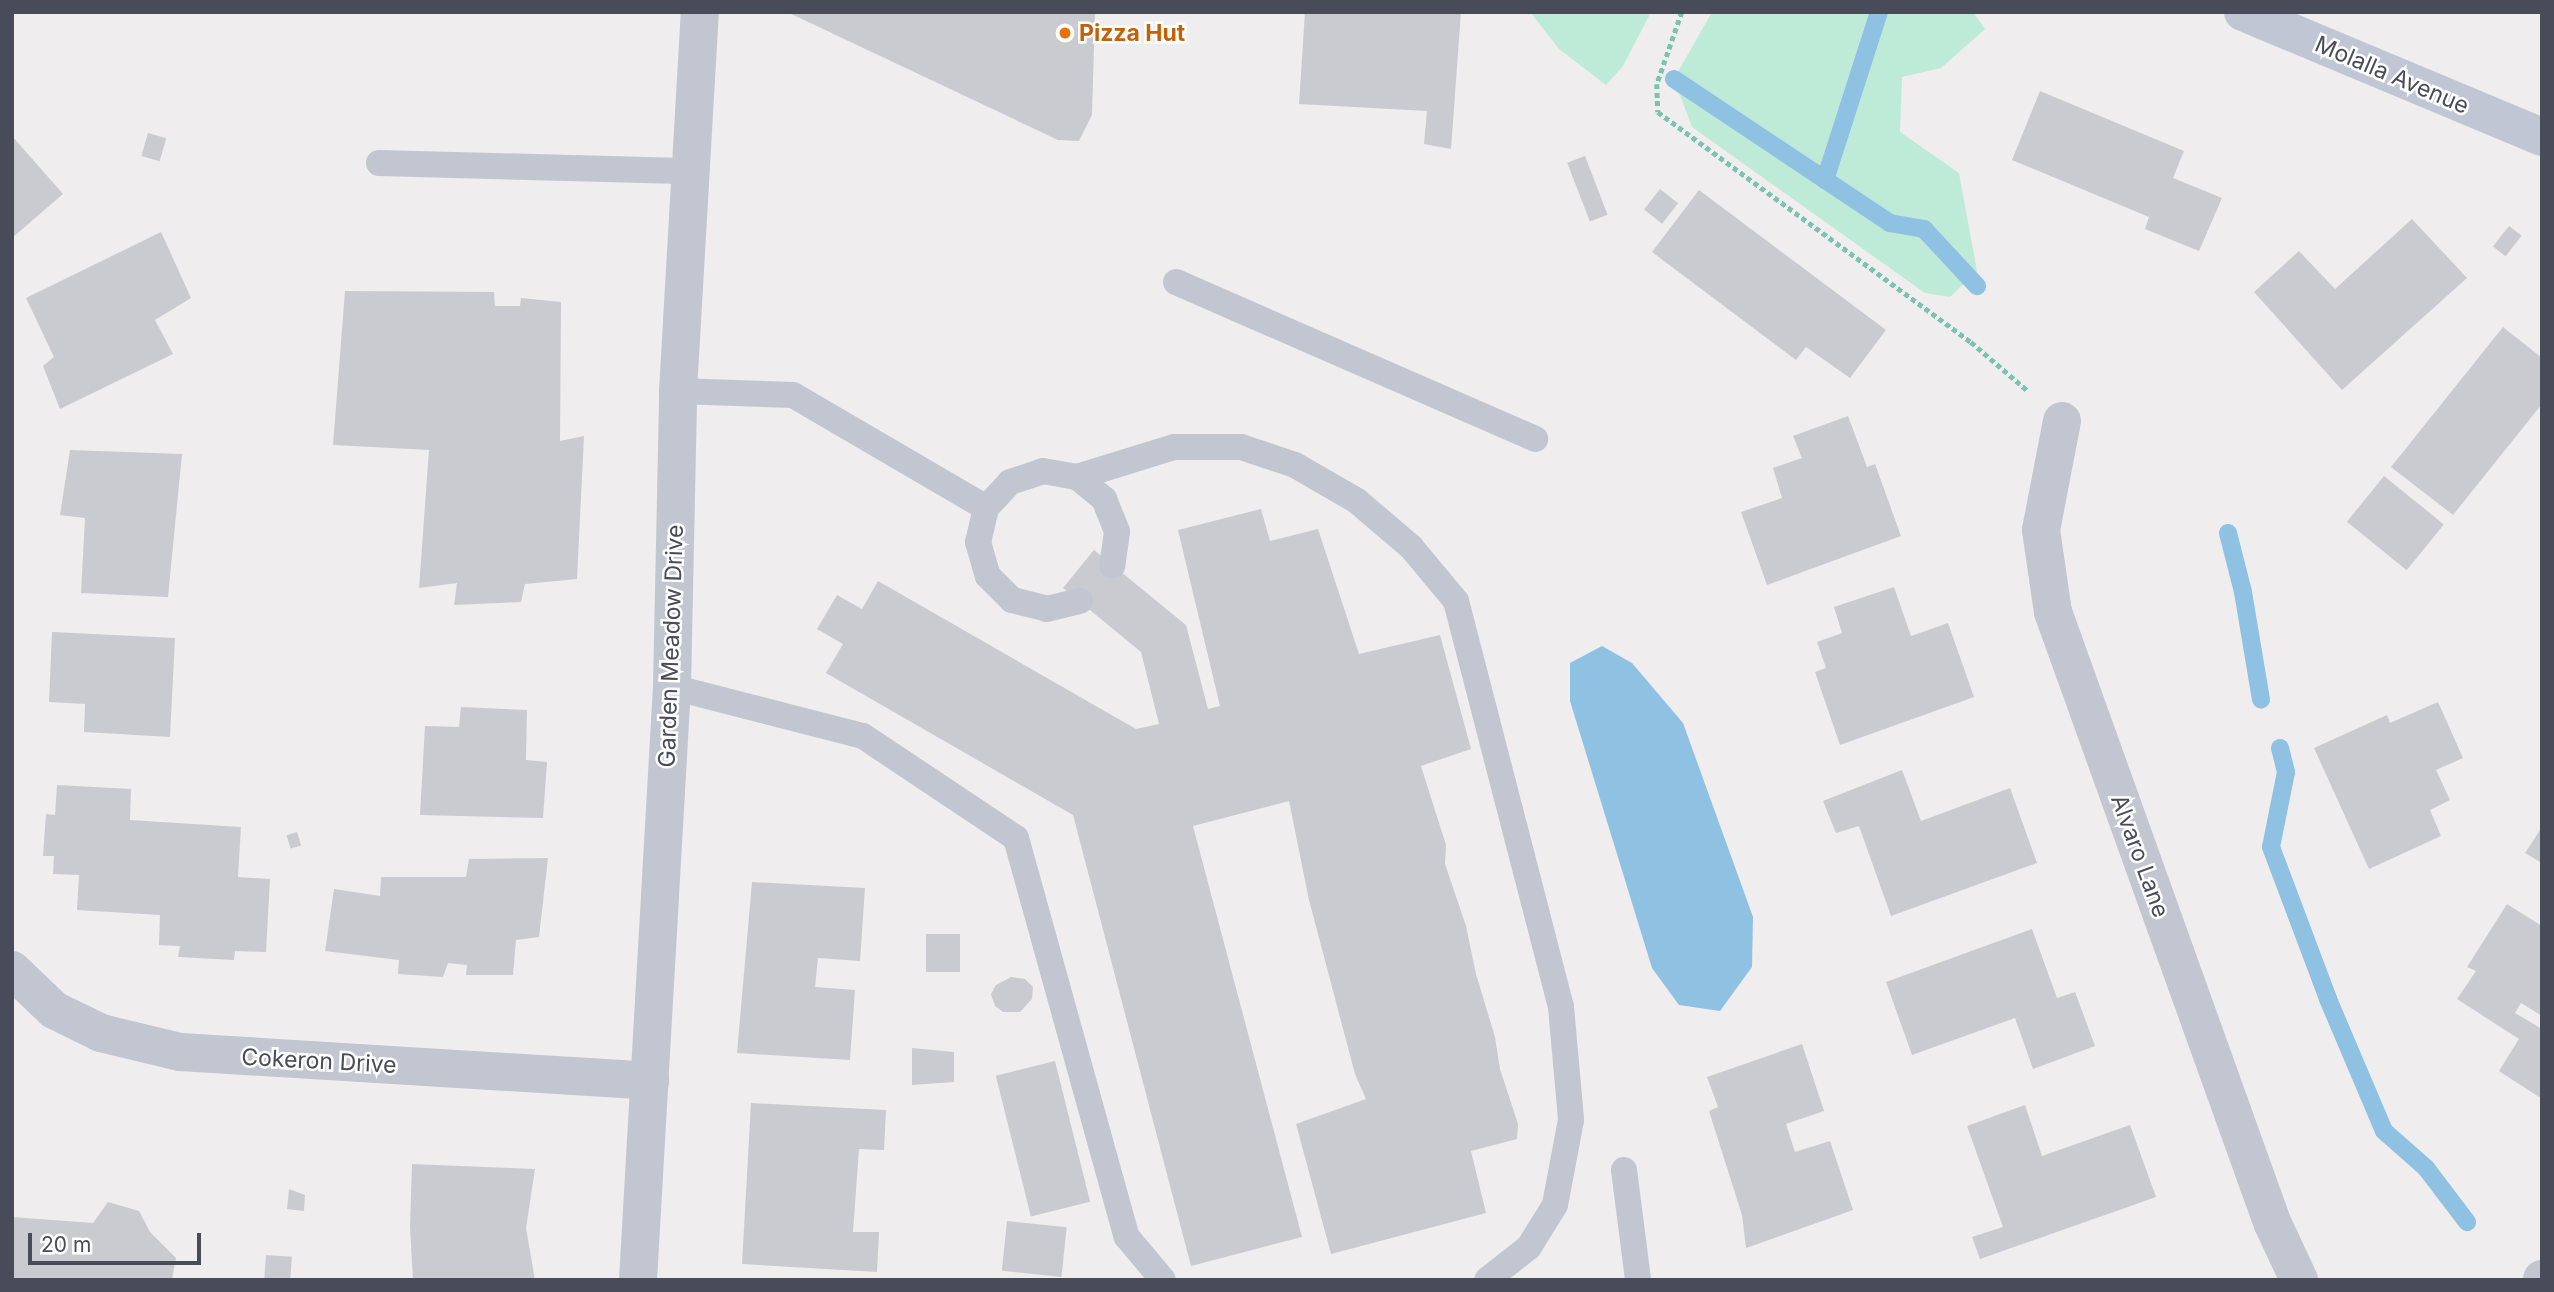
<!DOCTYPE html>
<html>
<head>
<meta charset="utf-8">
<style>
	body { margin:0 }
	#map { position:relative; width:2554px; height:1292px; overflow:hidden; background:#efeded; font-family:Inter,sans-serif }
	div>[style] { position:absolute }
	.green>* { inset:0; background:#beead8 }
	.water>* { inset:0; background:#8fc1e3 }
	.stream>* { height:18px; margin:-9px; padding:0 9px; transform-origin:9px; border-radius:9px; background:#8fc1e3 }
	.building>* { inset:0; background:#cacbd1; transform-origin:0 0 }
	.path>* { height:4.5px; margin-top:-2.25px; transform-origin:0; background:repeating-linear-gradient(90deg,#79c4ae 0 5px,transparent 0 8.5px) }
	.service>* { height:26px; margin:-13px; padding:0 13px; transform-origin:13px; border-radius:13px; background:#c1c6d1 }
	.minor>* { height:38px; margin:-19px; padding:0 19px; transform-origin:19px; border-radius:19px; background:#c1c6d1 }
	.secondary>* { height:38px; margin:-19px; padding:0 19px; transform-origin:19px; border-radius:19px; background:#c1c6d4 }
	.dots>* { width:19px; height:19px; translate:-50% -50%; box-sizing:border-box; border:4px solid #fff; border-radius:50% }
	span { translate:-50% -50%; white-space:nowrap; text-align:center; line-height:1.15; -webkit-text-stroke:5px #fff; paint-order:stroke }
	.food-label { font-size:23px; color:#c56008; font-weight:700 }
	.left { translate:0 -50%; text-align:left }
	.street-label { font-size:23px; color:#474c58 }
	.frame { position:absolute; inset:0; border:14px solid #474c58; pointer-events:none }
	.scale { position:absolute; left:28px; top:1233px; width:173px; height:32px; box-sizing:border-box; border:4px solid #474c58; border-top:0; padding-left:9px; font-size:21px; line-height:24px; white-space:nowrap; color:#474c58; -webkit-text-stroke:5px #fff; paint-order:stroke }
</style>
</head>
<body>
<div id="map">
	<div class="green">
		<div style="clip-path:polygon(1530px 12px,1651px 12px,1623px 66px,1606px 85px,1559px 49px)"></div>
		<div style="clip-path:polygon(1712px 12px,1973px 12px,1985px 29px,1941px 68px,1902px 77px,1900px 132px,1959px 173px,1977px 271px,1950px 297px,1925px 293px,1692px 127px,1674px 79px)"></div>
	</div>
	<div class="water">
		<div style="clip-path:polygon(1602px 646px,1632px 663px,1683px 723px,1753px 917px,1752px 967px,1720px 1011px,1679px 1005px,1652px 968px,1570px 701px,1570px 663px)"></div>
	</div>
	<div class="stream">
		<div style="left:1674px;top:79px;width:260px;rotate:33.7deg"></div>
		<div style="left:1890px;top:223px;width:35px;rotate:10deg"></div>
		<div style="left:1924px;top:229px;width:78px;rotate:47.1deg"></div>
		<div style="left:1825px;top:180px;width:176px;rotate:-72.2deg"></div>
		<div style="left:2228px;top:533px;width:61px;rotate:75.7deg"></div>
		<div style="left:2243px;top:592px;width:109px;rotate:80.5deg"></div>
		<div style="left:2280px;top:748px;width:25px;rotate:76deg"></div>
		<div style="left:2286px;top:772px;width:76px;rotate:101.3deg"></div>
		<div style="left:2271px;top:847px;width:162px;rotate:69.4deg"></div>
		<div style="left:2328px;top:999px;width:143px;rotate:67deg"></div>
		<div style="left:2384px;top:1131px;width:56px;rotate:41.4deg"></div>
		<div style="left:2426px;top:1168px;width:68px;rotate:52.8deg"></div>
	</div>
	<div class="building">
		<div style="clip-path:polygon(787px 12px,1095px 12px,1092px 115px,1079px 141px,1058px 140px)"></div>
		<div style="clip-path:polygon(1305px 12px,1461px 12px,1451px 149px,1424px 144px,1427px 111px,1299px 104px)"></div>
		<div style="clip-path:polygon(2040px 91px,2184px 151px,2173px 178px,2222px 198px,2199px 251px,2145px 229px,2149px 217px,2012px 160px)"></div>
		<div style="left:148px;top:133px;width:19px;height:24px;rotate:16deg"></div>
		<div style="clip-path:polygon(12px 136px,63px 194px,12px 238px)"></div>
		<div style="left:1585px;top:156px;width:63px;height:19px;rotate:69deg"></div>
		<div style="left:1660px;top:189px;width:23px;height:26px;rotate:38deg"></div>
		<div style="clip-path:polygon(1699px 190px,1886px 330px,1850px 378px,1806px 347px,1796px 360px,1652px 252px)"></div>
		<div style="clip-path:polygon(2412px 219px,2467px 278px,2342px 390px,2254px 292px,2299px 251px,2335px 289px)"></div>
		<div style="left:2509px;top:226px;width:16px;height:26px;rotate:38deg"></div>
		<div style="clip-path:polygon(161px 232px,191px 298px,155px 320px,173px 354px,60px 409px,43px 366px,54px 357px,26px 298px)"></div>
		<div style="clip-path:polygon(345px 291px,494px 292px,495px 306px,520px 306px,521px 298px,561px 302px,560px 441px,584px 436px,577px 579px,525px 584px,521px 602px,454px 605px,457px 583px,419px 588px,429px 450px,333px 445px)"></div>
		<div style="clip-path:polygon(2503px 327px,2542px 358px,2542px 404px,2453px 515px,2391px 467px)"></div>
		<div style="clip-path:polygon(1848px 416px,1867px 467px,1875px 464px,1901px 536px,1767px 585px,1741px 512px,1782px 498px,1773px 468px,1802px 458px,1793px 436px)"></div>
		<div style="clip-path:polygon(70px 450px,182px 454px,168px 597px,81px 593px,85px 518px,60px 515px)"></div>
		<div style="left:2384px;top:476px;width:77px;height:59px;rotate:39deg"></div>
		<div style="clip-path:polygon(1261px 509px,1270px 541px,1318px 529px,1359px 654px,1440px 635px,1471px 749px,1421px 766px,1446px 845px,1445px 864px,1466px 926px,1476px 974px,1495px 1037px,1500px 1069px,1518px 1124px,1517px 1139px,1471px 1151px,1486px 1213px,1331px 1254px,1296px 1124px,1366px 1099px,1355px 1074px,1309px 900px,1289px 801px,1193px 826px,1302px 1237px,1191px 1266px,1073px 815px,826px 673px,843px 644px,817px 629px,837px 595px,862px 609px,878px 581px,1136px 729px,1159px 724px,1141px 652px,1063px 588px,1094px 550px,1186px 625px,1208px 709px,1220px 706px,1178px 530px)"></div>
		<div style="clip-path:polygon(1894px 587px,1911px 636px,1948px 623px,1974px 697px,1840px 745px,1815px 672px,1826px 668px,1817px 642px,1842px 633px,1834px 607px)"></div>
		<div style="clip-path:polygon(52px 632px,175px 638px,170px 737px,84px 732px,85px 704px,49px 702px)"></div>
		<div style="clip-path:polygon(2438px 702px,2463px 758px,2436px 770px,2450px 800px,2430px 810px,2441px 836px,2369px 869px,2314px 748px,2387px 715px,2390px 723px)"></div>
		<div style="clip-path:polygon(461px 707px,527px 710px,526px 760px,547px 762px,543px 818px,420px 815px,425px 726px,459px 727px)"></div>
		<div style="clip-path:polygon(1902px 770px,1921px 821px,2010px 788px,2037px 863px,1891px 916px,1859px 826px,1836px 833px,1823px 801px)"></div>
		<div style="clip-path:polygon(57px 785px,131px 789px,130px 820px,241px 827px,238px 877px,270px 879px,266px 952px,235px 951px,234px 960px,178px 957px,180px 946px,159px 945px,160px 915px,77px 910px,79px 875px,53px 874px,54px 856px,43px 856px,46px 814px,55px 815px)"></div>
		<div style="clip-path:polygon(2542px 827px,2542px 863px,2525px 853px)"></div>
		<div style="left:297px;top:832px;width:14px;height:11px;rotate:73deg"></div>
		<div style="clip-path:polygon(548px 858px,539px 937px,516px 940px,513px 975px,466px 975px,467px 965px,448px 963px,443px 977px,398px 974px,399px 960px,325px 951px,334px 889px,380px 896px,381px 877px,466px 877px,469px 859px)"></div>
		<div style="clip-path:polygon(752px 882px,865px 888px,860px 961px,818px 958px,815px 987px,855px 990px,850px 1060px,737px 1053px)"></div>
		<div style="clip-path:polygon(2507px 904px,2542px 926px,2542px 1016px,2521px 1003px,2515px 1013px,2542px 1029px,2542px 1099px,2499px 1071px,2519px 1039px,2457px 999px,2476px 971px,2467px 967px)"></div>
		<div style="clip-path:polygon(2032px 929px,2057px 998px,2075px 992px,2095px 1046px,2033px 1069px,2015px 1018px,1912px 1055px,1886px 982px)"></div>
		<div style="left:926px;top:934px;width:34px;height:38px"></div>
		<div style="clip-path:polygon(1011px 977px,1025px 979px,1033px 987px,1032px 999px,1020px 1012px,1003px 1012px,995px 1006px,991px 994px,996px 985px)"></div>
		<div style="clip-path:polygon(1802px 1044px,1824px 1111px,1786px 1124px,1795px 1152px,1830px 1141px,1853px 1210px,1746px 1248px,1742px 1215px,1709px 1111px,1718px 1107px,1707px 1077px)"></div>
		<div style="clip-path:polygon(912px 1048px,954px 1052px,954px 1082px,912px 1085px)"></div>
		<div style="left:1055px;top:1061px;width:145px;height:61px;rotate:76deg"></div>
		<div style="clip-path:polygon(751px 1103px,886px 1110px,884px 1150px,859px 1149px,853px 1232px,879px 1232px,877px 1272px,742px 1264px)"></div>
		<div style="clip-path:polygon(2025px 1105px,2042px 1156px,2130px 1125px,2156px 1197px,1980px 1259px,1972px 1237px,2003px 1227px,1967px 1126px)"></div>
		<div style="clip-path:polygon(412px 1164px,535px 1169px,526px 1228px,535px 1280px,413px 1280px,410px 1227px)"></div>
		<div style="clip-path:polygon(289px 1189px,305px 1195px,304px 1211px,287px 1209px)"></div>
		<div style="clip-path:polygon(108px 1202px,139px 1211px,150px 1232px,176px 1258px,172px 1280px,12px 1280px,12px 1217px,93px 1223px)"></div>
		<div style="left:1007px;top:1221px;width:60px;height:50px;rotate:6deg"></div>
		<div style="left:266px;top:1255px;width:26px;height:25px;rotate:4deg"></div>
	</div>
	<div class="path">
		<div style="left:1682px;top:12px;width:76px;rotate:109.1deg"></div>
		<div style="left:1657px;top:84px;width:28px;rotate:88deg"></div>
		<div style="left:1658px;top:112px;width:388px;rotate:36.3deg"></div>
		<div style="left:1971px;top:342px;width:74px;rotate:40.6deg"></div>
	</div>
	<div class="service">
		<div style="left:379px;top:163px;width:314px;rotate:1.5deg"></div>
		<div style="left:1176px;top:282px;width:392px;rotate:23.6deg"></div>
		<div style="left:678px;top:391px;width:115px;rotate:2deg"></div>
		<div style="left:793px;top:395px;width:224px;rotate:30.3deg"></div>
		<div style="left:986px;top:508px;width:35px;rotate:-47deg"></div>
		<div style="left:1010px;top:482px;width:35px;rotate:-18deg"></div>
		<div style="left:1043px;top:471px;width:35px;rotate:10deg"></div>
		<div style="left:1077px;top:477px;width:35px;rotate:39deg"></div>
		<div style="left:1104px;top:499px;width:35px;rotate:68deg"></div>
		<div style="left:1117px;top:532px;width:34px;rotate:98deg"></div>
		<div style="left:1077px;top:477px;width:102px;rotate:-17.2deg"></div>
		<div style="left:1174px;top:447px;width:67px"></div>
		<div style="left:1241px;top:447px;width:57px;rotate:18.4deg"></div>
		<div style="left:1295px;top:465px;width:72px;rotate:30.1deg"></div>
		<div style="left:1357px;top:501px;width:71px;rotate:40.4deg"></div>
		<div style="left:1411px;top:547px;width:70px;rotate:50.2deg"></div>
		<div style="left:1456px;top:601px;width:419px;rotate:75.5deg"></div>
		<div style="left:1561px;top:1007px;width:113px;rotate:84.9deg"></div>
		<div style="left:1571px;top:1120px;width:86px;rotate:100.7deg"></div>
		<div style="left:1555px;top:1205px;width:49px;rotate:121.8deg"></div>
		<div style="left:1529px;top:1247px;width:53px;rotate:141.8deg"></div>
		<div style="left:986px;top:508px;width:35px;rotate:103deg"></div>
		<div style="left:978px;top:542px;width:35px;rotate:74deg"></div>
		<div style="left:988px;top:576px;width:34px;rotate:45deg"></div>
		<div style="left:1012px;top:600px;width:36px;rotate:14deg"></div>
		<div style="left:1047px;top:609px;width:34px;rotate:-14deg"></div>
		<div style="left:672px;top:687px;width:197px;rotate:14.4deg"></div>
		<div style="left:863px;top:736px;width:184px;rotate:33.7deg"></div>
		<div style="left:1016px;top:838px;width:414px;rotate:74.5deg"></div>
		<div style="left:1127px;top:1237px;width:56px;rotate:50.1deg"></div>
		<div style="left:1624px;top:1170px;width:111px;rotate:82.7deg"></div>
	</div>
	<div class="minor">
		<div style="left:2062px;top:421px;width:111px;rotate:100.9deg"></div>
		<div style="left:2041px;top:530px;width:83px;rotate:81.7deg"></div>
		<div style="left:2053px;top:612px;width:648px;rotate:70.25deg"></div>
		<div style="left:2272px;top:1222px;width:64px;rotate:65deg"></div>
		<div style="left:12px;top:970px;width:58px;rotate:43.6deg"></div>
		<div style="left:54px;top:1010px;width:52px;rotate:26.1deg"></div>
		<div style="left:101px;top:1033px;width:81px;rotate:13.5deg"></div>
		<div style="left:180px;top:1052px;width:471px;rotate:3.5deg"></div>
		<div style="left:638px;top:1280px;width:594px;rotate:-86.72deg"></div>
		<div style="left:672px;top:687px;width:296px;rotate:-88.8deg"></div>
		<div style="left:678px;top:391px;width:380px;rotate:-86.7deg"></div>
		<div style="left:2542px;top:1280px;width:1px;rotate:-90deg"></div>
	</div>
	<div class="secondary">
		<div style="left:2243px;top:12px;width:324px;rotate:22.7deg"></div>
	</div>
	<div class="dots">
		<div style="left:1065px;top:33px;background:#e8710a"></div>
	</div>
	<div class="food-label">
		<span class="left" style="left:1079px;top:33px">Pizza Hut</span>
	</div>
	<div class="street-label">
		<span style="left:2392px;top:75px;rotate:23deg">Molalla Avenue</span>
		<span style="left:671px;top:646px;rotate:-88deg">Garden Meadow Drive</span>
		<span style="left:2140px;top:856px;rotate:70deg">Alvaro Lane</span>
		<span style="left:319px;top:1061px;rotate:3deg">Cokeron Drive</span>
	</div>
	<div class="frame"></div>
	<div class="scale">20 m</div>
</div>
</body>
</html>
